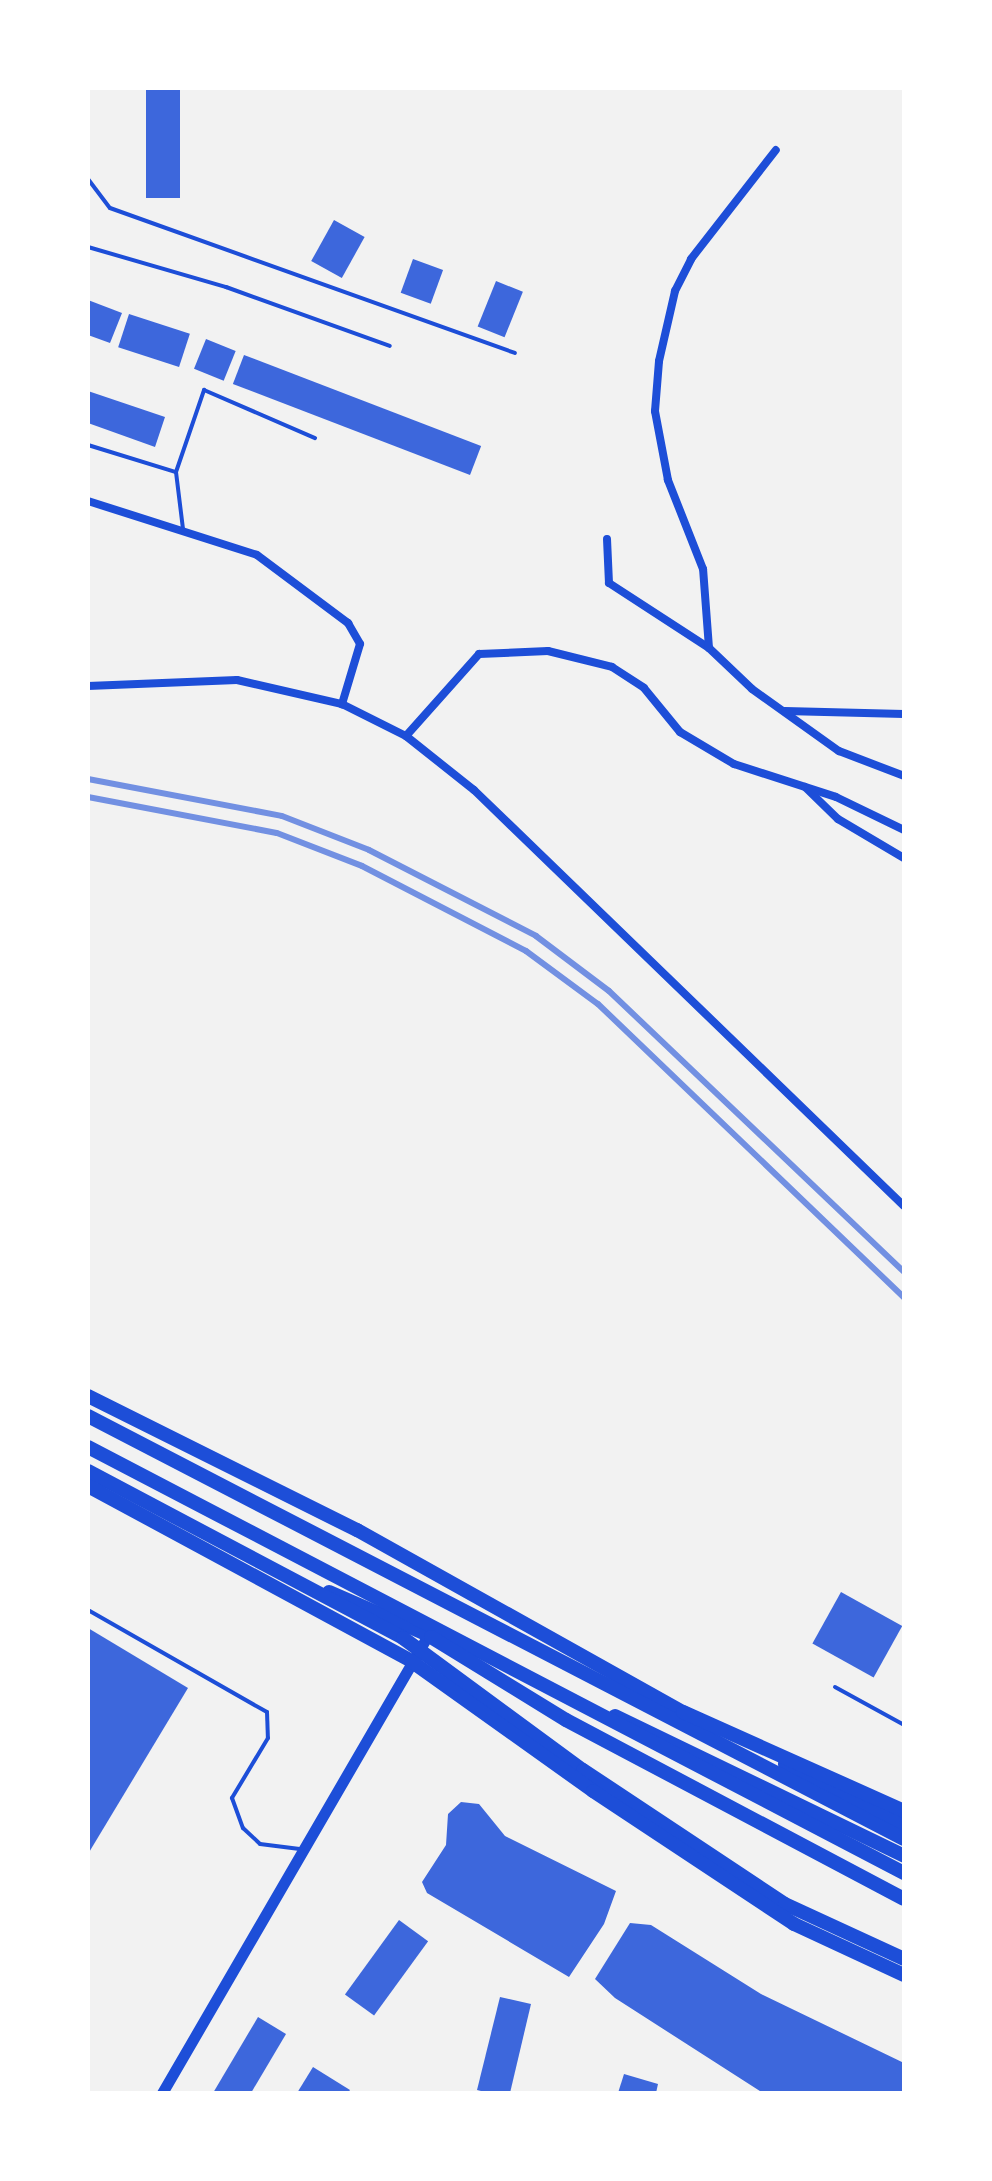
<!DOCTYPE html>
<html>
<head>
<meta charset="utf-8">
<style>
	body { margin:0 }
	#map { position:relative; width:992px; height:2181px; overflow:hidden; background:#f2f2f2; font-family:"DM Sans",sans-serif }
	div>[style] { position:absolute }
	.building>* { inset:0; background:#3d67dc; transform-origin:0 0 }
	.service>* { height:4px; margin:-2px; padding:0 2px; transform-origin:2px; border-radius:2px; background:#1d4ed8 }
	.minor>* { height:8px; margin:-4px; padding:0 4px; transform-origin:4px; border-radius:4px; background:#1d4ed8 }
	.tertiary>* { height:11px; margin:-5.5px; padding:0 5.5px; transform-origin:5.5px; border-radius:5.5px; background:#1d4ed8 }
	.primary>* { height:14px; margin:-7px; padding:0 7px; transform-origin:7px; border-radius:7px; background:#1d4ed8 }
	.trunk>* { height:14px; margin:-7px; padding:0 7px; transform-origin:7px; border-radius:7px; background:#1d4ed8 }
	.rail>* { height:6px; margin:-3px; padding:0 3px; transform-origin:3px; border-radius:3px; background:#7290e2 }
	span { translate:-50% -50%; white-space:nowrap; text-align:center; line-height:1.15; -webkit-text-stroke:6px #fff; paint-order:stroke }
	.frame { position:absolute; inset:0; border:90px solid #fff; pointer-events:none }
</style>
</head>
<body>
<div id="map">
	<div class="building">
		<div style="left:146px;top:88px;width:34px;height:110px"></div>
		<div style="left:334px;top:220px;width:35px;height:47px;rotate:29deg"></div>
		<div style="left:413px;top:259px;width:32px;height:36px;rotate:20deg"></div>
		<div style="left:496px;top:281px;width:29px;height:49px;rotate:22deg"></div>
		<div style="clip-path:polygon(88px 300px,122px 313px,110px 343px,88px 335px)"></div>
		<div style="left:129px;top:314px;width:64px;height:35px;rotate:18deg"></div>
		<div style="left:206px;top:339px;width:32px;height:32px;rotate:22deg"></div>
		<div style="left:244px;top:355px;width:254px;height:31px;rotate:21deg"></div>
		<div style="clip-path:polygon(88px 391px,165px 417px,155px 447px,88px 423px)"></div>
		<div style="left:841px;top:1592px;width:70px;height:59px;rotate:29deg"></div>
		<div style="clip-path:polygon(88px 1628px,188px 1688px,88px 1854px)"></div>
		<div style="clip-path:polygon(461px 1802px,479px 1804px,505px 1836px,616px 1891px,604px 1924px,569px 1977px,427px 1893px,422px 1882px,446px 1845px,448px 1814px)"></div>
		<div style="left:399px;top:1920px;width:36px;height:92px;rotate:36deg"></div>
		<div style="clip-path:polygon(630px 1923px,651px 1925px,761px 1994px,904px 2063px,904px 2093px,763px 2093px,615px 1998px,595px 1979px)"></div>
		<div style="clip-path:polygon(500px 1997px,531px 2004px,510px 2093px,489px 2093px,477px 2090px)"></div>
		<div style="clip-path:polygon(258px 2017px,286px 2034px,251px 2093px,213px 2093px)"></div>
		<div style="clip-path:polygon(313px 2067px,350px 2090px,348px 2093px,297px 2093px)"></div>
		<div style="clip-path:polygon(624px 2074px,658px 2084px,656px 2093px,618px 2093px)"></div>
	</div>
	<div class="service">
		<div style="left:88px;top:179px;width:36px;rotate:53deg"></div>
		<div style="left:110px;top:208px;width:430px;rotate:19.7deg"></div>
		<div style="left:88px;top:247px;width:144px;rotate:16.2deg"></div>
		<div style="left:226px;top:287px;width:174px;rotate:19.8deg"></div>
		<div style="left:88px;top:445px;width:92px;rotate:17.1deg"></div>
		<div style="left:183px;top:529px;width:57px;rotate:-97deg"></div>
		<div style="left:176px;top:472px;width:87px;rotate:-71.1deg"></div>
		<div style="left:204px;top:390px;width:121px;rotate:23.4deg"></div>
		<div style="left:88px;top:1610px;width:206px;rotate:29.7deg"></div>
		<div style="left:267px;top:1712px;width:26px;rotate:88deg"></div>
		<div style="left:268px;top:1738px;width:70px;rotate:121deg"></div>
		<div style="left:232px;top:1798px;width:32px;rotate:70deg"></div>
		<div style="left:243px;top:1828px;width:23px;rotate:43deg"></div>
		<div style="left:260px;top:1844px;width:40px;rotate:7.1deg"></div>
		<div style="left:835px;top:1687px;width:79px;rotate:28.8deg"></div>
	</div>
	<div class="minor">
		<div style="left:88px;top:501px;width:177px;rotate:17.7deg"></div>
		<div style="left:257px;top:555px;width:114px;rotate:36.8deg"></div>
		<div style="left:348px;top:623px;width:24px;rotate:60deg"></div>
		<div style="left:360px;top:644px;width:63px;rotate:106.7deg"></div>
		<div style="left:607px;top:539px;width:44px;rotate:87.4deg"></div>
		<div style="left:609px;top:583px;width:119px;rotate:33deg"></div>
		<div style="left:709px;top:648px;width:59px;rotate:43.6deg"></div>
		<div style="left:752px;top:689px;width:107px;rotate:35.5deg"></div>
		<div style="left:839px;top:751px;width:70px;rotate:21deg"></div>
		<div style="left:709px;top:648px;width:79px;rotate:-94.3deg"></div>
		<div style="left:703px;top:569px;width:96px;rotate:-111.5deg"></div>
		<div style="left:668px;top:480px;width:70px;rotate:-100.7deg"></div>
		<div style="left:655px;top:411px;width:50px;rotate:-85.4deg"></div>
		<div style="left:659px;top:361px;width:72px;rotate:-77.1deg"></div>
		<div style="left:675px;top:291px;width:36px;rotate:-63deg"></div>
		<div style="left:691px;top:259px;width:138px;rotate:-52.1deg"></div>
		<div style="left:88px;top:686px;width:149px;rotate:-2.3deg"></div>
		<div style="left:237px;top:680px;width:108px;rotate:12.9deg"></div>
		<div style="left:342px;top:704px;width:72px;rotate:26.6deg"></div>
		<div style="left:406px;top:736px;width:87px;rotate:38.5deg"></div>
		<div style="left:474px;top:790px;width:598px;rotate:44.05deg"></div>
		<div style="left:785px;top:711px;width:119px;rotate:1.4deg"></div>
		<div style="left:406px;top:736px;width:110px;rotate:-48.3deg"></div>
		<div style="left:479px;top:654px;width:69px;rotate:-2.5deg"></div>
		<div style="left:548px;top:651px;width:66px;rotate:14deg"></div>
		<div style="left:612px;top:667px;width:38px;rotate:33deg"></div>
		<div style="left:644px;top:688px;width:57px;rotate:50.7deg"></div>
		<div style="left:680px;top:732px;width:63px;rotate:30.7deg"></div>
		<div style="left:734px;top:764px;width:107px;rotate:17.9deg"></div>
		<div style="left:836px;top:797px;width:76px;rotate:25.9deg"></div>
		<div style="left:805px;top:787px;width:46px;rotate:44.1deg"></div>
		<div style="left:838px;top:819px;width:77px;rotate:30.6deg"></div>
	</div>
	<div class="tertiary">
		<div style="left:162px;top:2093px;width:530px;rotate:-59.85deg"></div>
	</div>
	<div class="primary">
		<div style="left:88px;top:1396px;width:301px;rotate:26.5deg"></div>
		<div style="left:357px;top:1530px;width:384px;rotate:29.2deg"></div>
		<div style="left:329px;top:1592px;width:123px;rotate:23.4deg"></div>
		<div style="left:615px;top:1716px;width:321px;rotate:25.8deg"></div>
		<div style="left:785px;top:1764px;width:134px;rotate:27.1deg"></div>
	</div>
	<div class="trunk">
		<div style="left:88px;top:1416px;width:919px;rotate:27.4deg"></div>
		<div style="left:88px;top:1447px;width:921px;rotate:27.57deg"></div>
		<div style="left:88px;top:1471px;width:357px;rotate:27.9deg"></div>
		<div style="left:403px;top:1638px;width:223px;rotate:36.3deg"></div>
		<div style="left:583px;top:1770px;width:242px;rotate:33.6deg"></div>
		<div style="left:785px;top:1904px;width:131px;rotate:24.8deg"></div>
		<div style="left:88px;top:1486px;width:367px;rotate:28.4deg"></div>
		<div style="left:411px;top:1661px;width:224px;rotate:35.5deg"></div>
		<div style="left:593px;top:1791px;width:241px;rotate:33.5deg"></div>
		<div style="left:794px;top:1924px;width:121px;rotate:24.9deg"></div>
		<div style="left:431px;top:1637px;width:158px;rotate:31.6deg"></div>
		<div style="left:566px;top:1720px;width:382px;rotate:27.9deg"></div>
		<div style="left:683px;top:1712px;width:242px;rotate:24.1deg"></div>
	</div>
	<div class="rail">
		<div style="left:88px;top:779px;width:197px;rotate:10.8deg"></div>
		<div style="left:282px;top:816px;width:93px;rotate:21.3deg"></div>
		<div style="left:369px;top:850px;width:188px;rotate:27.2deg"></div>
		<div style="left:536px;top:936px;width:91px;rotate:37deg"></div>
		<div style="left:609px;top:991px;width:407px;rotate:43.6deg"></div>
		<div style="left:88px;top:797px;width:192px;rotate:10.8deg"></div>
		<div style="left:277px;top:833px;width:91px;rotate:21.2deg"></div>
		<div style="left:362px;top:866px;width:185px;rotate:27.4deg"></div>
		<div style="left:526px;top:951px;width:89px;rotate:36.4deg"></div>
		<div style="left:598px;top:1004px;width:424px;rotate:43.8deg"></div>
	</div>
	<div class="frame"></div>
</div>
</body>
</html>
